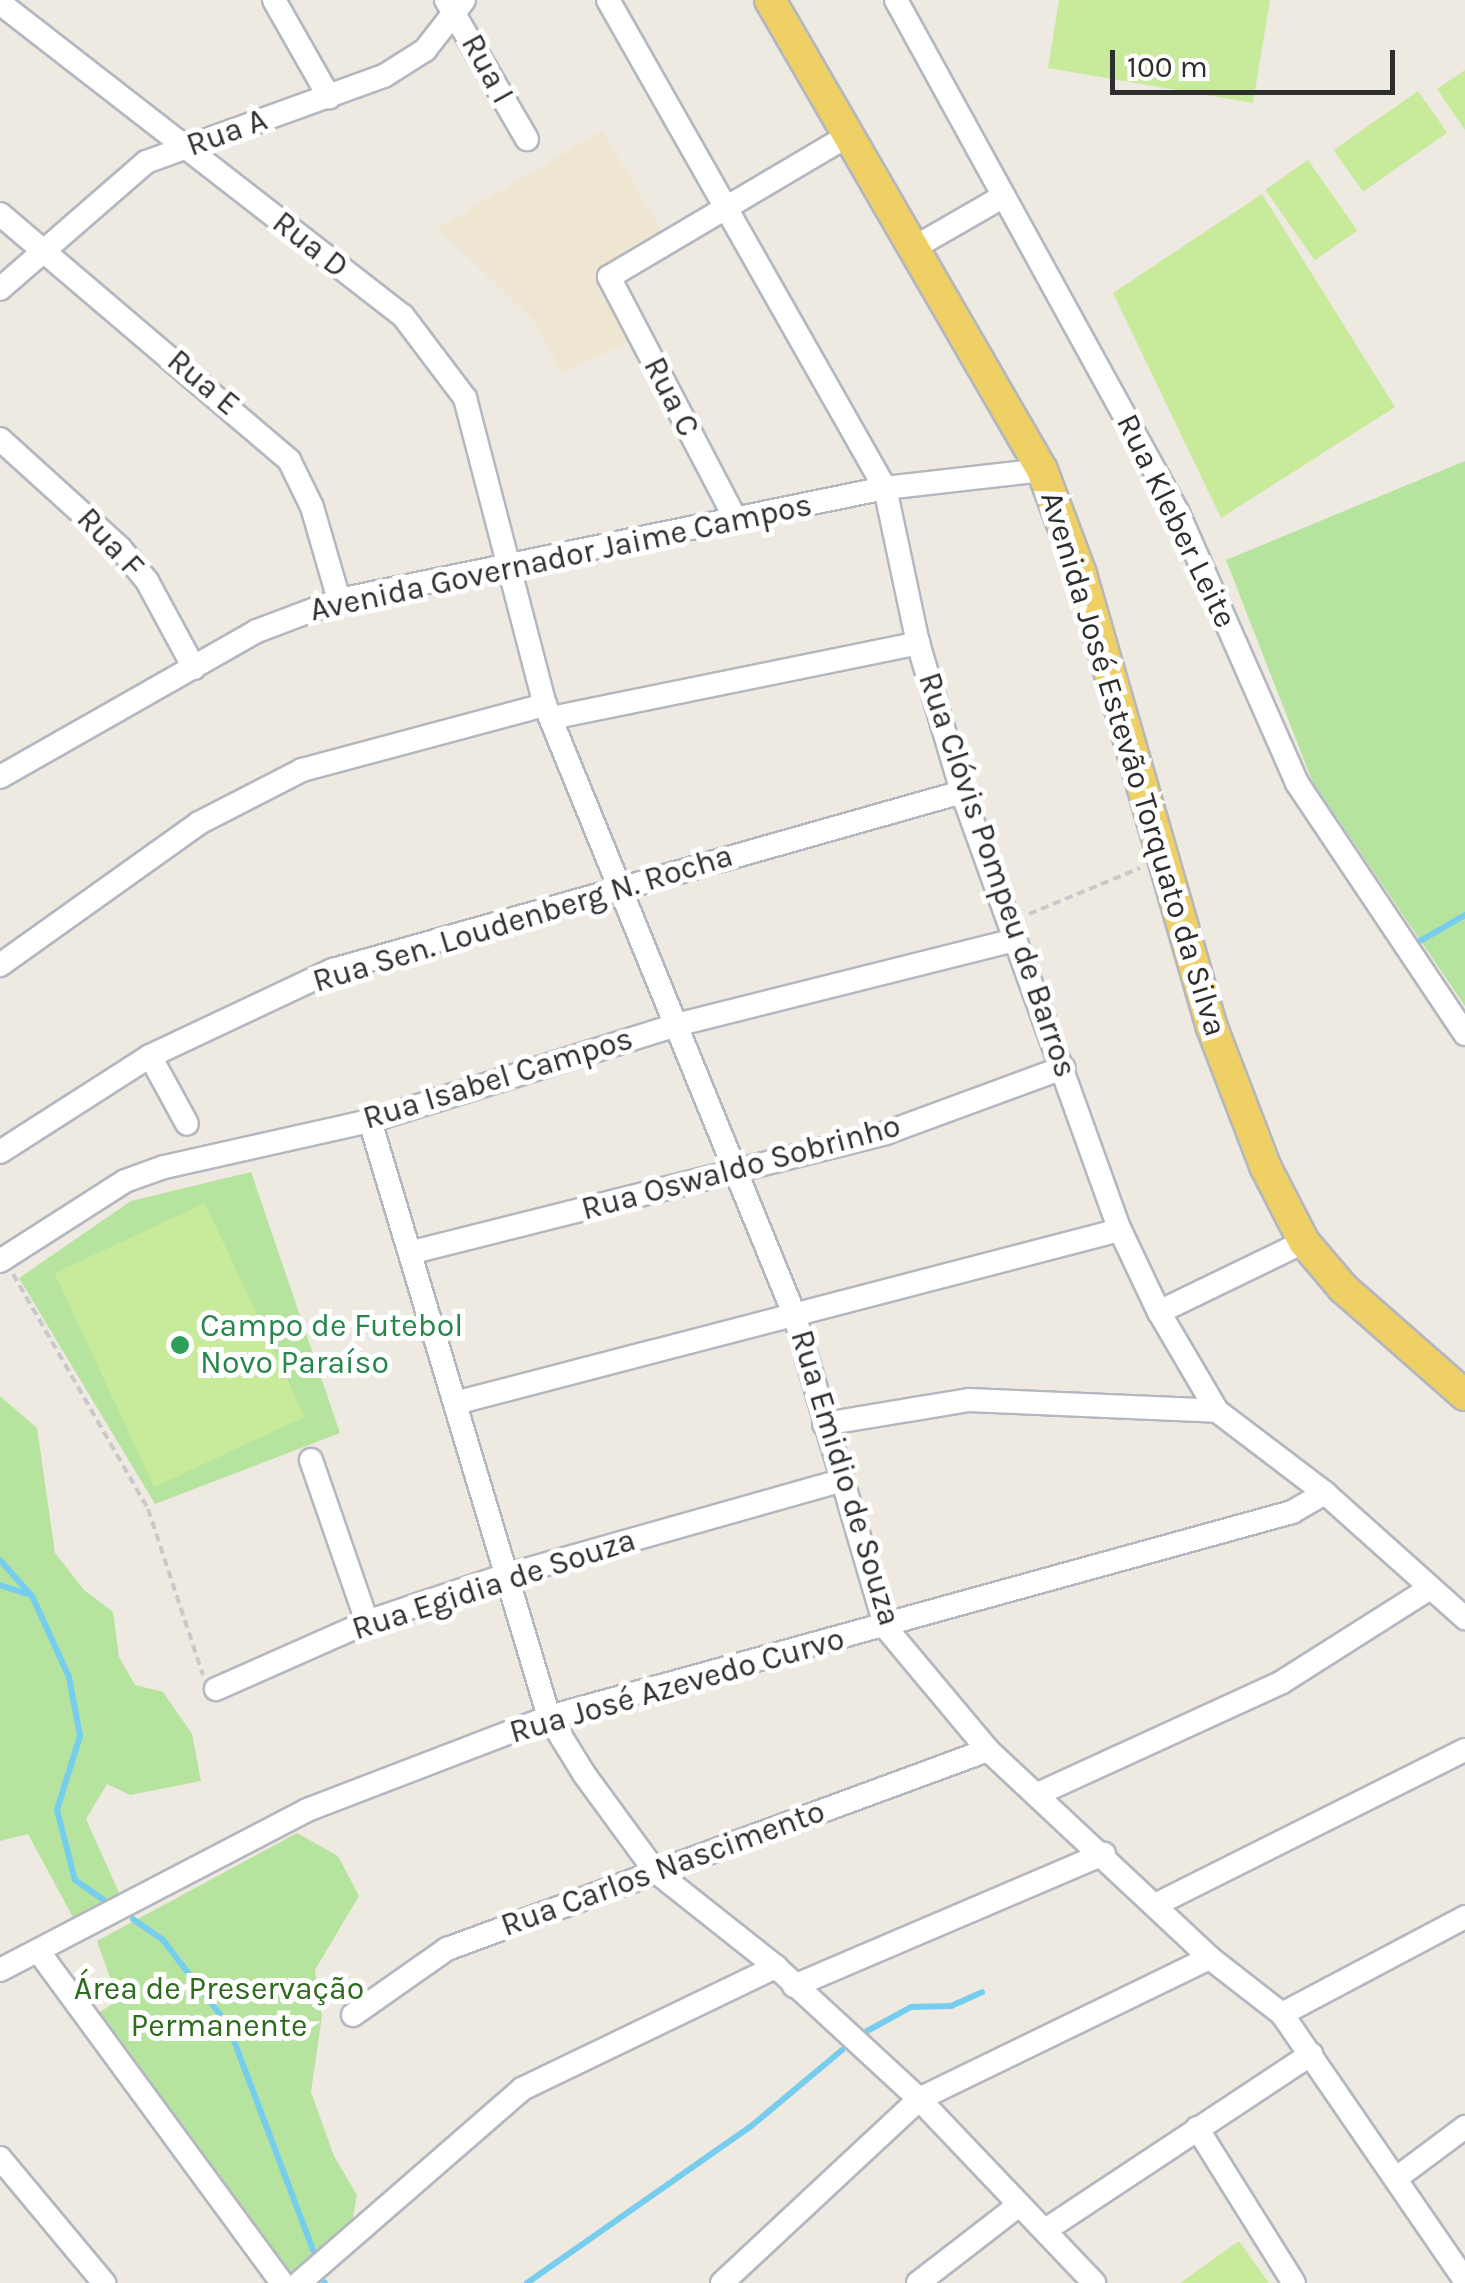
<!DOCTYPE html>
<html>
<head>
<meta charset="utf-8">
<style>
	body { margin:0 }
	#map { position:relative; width:1465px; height:2283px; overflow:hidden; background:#eee9e1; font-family:Karla,sans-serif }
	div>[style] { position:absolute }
	.education>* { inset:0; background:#efe6d1 }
	.green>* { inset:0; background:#b6e49f }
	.pitch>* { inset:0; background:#c8ea9b; transform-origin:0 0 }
	.stream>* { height:6px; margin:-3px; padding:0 3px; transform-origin:3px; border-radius:3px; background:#77cdee }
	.path>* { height:4px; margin-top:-2px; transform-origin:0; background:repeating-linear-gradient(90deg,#c9c9c9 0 8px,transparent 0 13px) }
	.roads { filter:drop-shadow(2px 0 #b4b7c0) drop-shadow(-2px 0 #b4b7c0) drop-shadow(0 2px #b4b7c0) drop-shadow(0 -2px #b4b7c0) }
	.minor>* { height:22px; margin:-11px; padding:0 11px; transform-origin:11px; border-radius:11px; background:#fff }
	.major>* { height:30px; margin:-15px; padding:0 15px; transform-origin:15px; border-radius:15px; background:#efd065 }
	.dots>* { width:28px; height:28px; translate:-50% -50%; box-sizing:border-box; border:5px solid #fff; border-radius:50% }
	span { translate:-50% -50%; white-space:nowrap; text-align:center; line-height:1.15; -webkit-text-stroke:10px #fff; paint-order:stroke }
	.street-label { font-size:32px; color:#2e2e2e }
	.leisure-label { font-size:32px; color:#27864d }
	.left { translate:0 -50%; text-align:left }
	.park-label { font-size:32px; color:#2c6c1c }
	.scale { position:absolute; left:1110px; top:50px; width:285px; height:45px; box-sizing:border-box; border:5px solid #2e2e2e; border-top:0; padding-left:12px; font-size:30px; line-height:35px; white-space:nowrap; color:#2e2e2e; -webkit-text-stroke:8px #fff; paint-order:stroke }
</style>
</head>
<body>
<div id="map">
	<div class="education">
		<div style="clip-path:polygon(602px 131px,664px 235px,603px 275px,632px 340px,562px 373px,536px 323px,438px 228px)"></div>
	</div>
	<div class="green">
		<div style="clip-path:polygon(1465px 461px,1465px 1006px,1313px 783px,1226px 560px)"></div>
		<div style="clip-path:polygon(251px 1172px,340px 1433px,155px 1504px,19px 1278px,131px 1201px)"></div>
		<div style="clip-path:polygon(0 1396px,37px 1428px,55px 1553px,84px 1590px,113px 1612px,119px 1657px,135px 1685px,163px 1692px,192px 1734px,201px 1781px,130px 1795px,107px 1784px,86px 1819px,120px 1895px,75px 1921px,28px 1834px,0 1841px)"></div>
		<div style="clip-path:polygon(297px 1833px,338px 1856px,359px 1896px,315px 1970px,322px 2016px,311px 2092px,334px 2156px,357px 2195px,351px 2228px,292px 2277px,97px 2014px,118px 2000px,97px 1941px)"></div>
	</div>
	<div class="pitch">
		<div style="clip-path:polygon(1059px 0,1270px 0,1253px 103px,1048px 68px)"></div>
		<div style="clip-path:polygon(1465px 70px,1465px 130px,1437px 89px)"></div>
		<div style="left:1418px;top:91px;width:51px;height:103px;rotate:55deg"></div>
		<div style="left:1308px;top:160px;width:86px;height:52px;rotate:55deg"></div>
		<div style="clip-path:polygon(1262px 194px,1395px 407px,1221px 518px,1113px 293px)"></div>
		<div style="left:205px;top:1203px;width:236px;height:166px;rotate:65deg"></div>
		<div style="clip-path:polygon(1239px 2241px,1269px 2283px,1180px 2283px)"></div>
	</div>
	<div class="stream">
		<div style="left:1413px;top:945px;width:60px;rotate:-30deg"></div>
		<div style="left:0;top:1560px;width:48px;rotate:48.4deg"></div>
		<div style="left:32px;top:1596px;width:89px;rotate:65.4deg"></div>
		<div style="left:69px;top:1677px;width:60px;rotate:79.4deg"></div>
		<div style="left:80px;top:1736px;width:77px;rotate:107.3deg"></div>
		<div style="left:57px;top:1810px;width:72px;rotate:75.6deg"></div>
		<div style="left:75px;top:1880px;width:35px;rotate:35deg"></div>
		<div style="left:0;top:1585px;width:28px;rotate:18deg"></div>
		<div style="left:133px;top:1919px;width:37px;rotate:35deg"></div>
		<div style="left:163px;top:1940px;width:107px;rotate:52.6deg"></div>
		<div style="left:228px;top:2025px;width:241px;rotate:69.3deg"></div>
		<div style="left:867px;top:2031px;width:50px;rotate:-28.6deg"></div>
		<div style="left:911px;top:2007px;width:40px;rotate:-1.4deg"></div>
		<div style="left:951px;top:2006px;width:34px;rotate:-24deg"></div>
		<div style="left:324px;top:2282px;width:1px;rotate:45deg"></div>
		<div style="left:527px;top:2283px;width:272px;rotate:-35deg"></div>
		<div style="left:750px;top:2127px;width:120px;rotate:-39.9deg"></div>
	</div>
	<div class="path">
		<div style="left:1029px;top:914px;width:120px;rotate:-22.5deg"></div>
		<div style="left:13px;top:1274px;width:271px;rotate:60.1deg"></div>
		<div style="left:148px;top:1509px;width:175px;rotate:71.7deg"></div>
	</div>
	<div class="roads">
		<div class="minor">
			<div style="left:274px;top:0;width:112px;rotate:60.4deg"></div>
			<div style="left:446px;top:0;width:161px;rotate:59.8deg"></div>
			<div style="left:608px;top:0;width:561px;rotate:60.42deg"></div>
			<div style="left:885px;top:488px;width:158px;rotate:78deg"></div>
			<div style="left:918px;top:643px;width:155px;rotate:73.5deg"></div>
			<div style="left:962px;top:792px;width:466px;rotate:70.2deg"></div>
			<div style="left:1120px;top:1230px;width:91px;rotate:64.6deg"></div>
			<div style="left:1159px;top:1312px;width:115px;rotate:59.6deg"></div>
			<div style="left:1217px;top:1411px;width:136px;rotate:37.2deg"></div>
			<div style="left:1325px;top:1493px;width:188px;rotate:41.8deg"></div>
			<div style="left:896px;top:0;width:585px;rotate:61.2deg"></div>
			<div style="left:1178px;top:513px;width:295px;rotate:66.2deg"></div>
			<div style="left:1297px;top:783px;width:302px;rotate:56.2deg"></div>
			<div style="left:0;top:3px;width:510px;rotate:37.84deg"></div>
			<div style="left:403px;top:316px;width:103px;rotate:52.9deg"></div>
			<div style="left:465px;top:398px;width:317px;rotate:75.4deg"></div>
			<div style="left:545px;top:705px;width:658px;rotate:67.76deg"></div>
			<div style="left:794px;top:1314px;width:327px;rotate:73.7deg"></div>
			<div style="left:886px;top:1628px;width:159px;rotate:50.1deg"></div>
			<div style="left:988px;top:1750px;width:304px;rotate:43.1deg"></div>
			<div style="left:1210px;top:1958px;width:91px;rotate:37.9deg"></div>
			<div style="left:1282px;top:2014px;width:323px;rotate:55.5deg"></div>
			<div style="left:0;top:214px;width:380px;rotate:40.4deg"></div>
			<div style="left:289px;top:460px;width:52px;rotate:63.9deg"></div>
			<div style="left:312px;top:507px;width:97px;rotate:73.8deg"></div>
			<div style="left:917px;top:246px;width:100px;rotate:-29.9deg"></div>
			<div style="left:0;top:289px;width:194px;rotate:-41deg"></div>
			<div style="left:146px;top:162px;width:253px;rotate:-19.9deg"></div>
			<div style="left:384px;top:76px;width:49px;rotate:-32.4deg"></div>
			<div style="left:425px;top:50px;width:63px;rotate:-52deg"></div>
			<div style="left:0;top:439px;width:162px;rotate:42.2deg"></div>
			<div style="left:120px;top:548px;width:43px;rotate:50.7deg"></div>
			<div style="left:147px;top:581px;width:99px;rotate:61.6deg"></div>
			<div style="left:734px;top:516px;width:270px;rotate:-117.6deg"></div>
			<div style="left:609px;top:277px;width:281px;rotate:-30.6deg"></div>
			<div style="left:551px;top:718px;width:375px;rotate:-11.5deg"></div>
			<div style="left:0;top:777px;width:296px;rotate:-29.6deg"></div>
			<div style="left:257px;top:631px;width:88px;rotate:-20.7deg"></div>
			<div style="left:339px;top:600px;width:557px;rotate:-11.59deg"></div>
			<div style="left:885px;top:488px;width:158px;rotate:-6.5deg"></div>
			<div style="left:0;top:965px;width:244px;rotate:-35.5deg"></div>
			<div style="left:199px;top:823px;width:116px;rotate:-27.2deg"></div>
			<div style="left:302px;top:770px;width:252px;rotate:-15deg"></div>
			<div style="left:150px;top:1056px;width:77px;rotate:61.4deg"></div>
			<div style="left:370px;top:1121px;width:622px;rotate:73.28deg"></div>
			<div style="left:549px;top:1717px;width:67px;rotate:58.4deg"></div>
			<div style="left:584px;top:1774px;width:120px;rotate:53.8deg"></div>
			<div style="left:655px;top:1871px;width:154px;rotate:38.4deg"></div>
			<div style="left:776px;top:1967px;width:195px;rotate:42.7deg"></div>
			<div style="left:919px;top:2099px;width:254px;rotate:46.4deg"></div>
			<div style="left:0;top:1152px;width:178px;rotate:-32.6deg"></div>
			<div style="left:150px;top:1056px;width:202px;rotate:-25.2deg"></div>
			<div style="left:333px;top:970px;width:654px;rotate:-15.8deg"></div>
			<div style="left:413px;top:1252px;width:488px;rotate:-14.1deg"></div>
			<div style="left:886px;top:1133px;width:189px;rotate:-20.2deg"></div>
			<div style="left:0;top:1261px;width:148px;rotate:-32.6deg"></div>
			<div style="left:125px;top:1181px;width:41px;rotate:-19.7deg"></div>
			<div style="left:164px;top:1167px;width:211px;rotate:-12.6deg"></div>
			<div style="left:370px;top:1121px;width:321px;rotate:-17.4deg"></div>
			<div style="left:676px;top:1025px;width:349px;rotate:-14.1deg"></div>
			<div style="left:1159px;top:1312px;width:161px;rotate:-25.8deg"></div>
			<div style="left:459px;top:1402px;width:683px;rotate:-14.59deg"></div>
			<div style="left:824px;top:1424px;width:147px;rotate:-9.4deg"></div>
			<div style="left:969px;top:1400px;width:248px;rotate:2.5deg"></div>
			<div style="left:311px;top:1460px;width:171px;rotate:70.9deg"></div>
			<div style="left:216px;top:1689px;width:165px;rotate:-23.9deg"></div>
			<div style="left:367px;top:1622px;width:145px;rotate:-18.6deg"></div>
			<div style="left:504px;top:1576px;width:349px;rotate:-15.8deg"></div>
			<div style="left:1040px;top:1793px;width:266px;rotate:-24.6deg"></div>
			<div style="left:1282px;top:1682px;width:172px;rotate:-32.4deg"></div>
			<div style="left:1157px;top:1904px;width:344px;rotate:-26.6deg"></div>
			<div style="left:39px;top:1952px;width:411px;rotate:53.7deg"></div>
			<div style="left:0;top:1970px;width:346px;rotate:-27.5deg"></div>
			<div style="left:307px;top:1810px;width:259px;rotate:-21deg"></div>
			<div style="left:549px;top:1717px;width:771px;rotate:-15.42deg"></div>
			<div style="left:1292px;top:1512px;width:38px;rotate:-30deg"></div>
			<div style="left:794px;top:1986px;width:337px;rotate:-23.1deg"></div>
			<div style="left:1282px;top:2014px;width:207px;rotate:-27.9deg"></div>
			<div style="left:353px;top:2015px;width:115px;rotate:-35.1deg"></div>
			<div style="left:447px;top:1949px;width:576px;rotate:-20.2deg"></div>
			<div style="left:1197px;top:2128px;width:183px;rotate:58deg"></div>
			<div style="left:0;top:2158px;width:163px;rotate:50.2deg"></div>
			<div style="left:1398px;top:2177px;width:84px;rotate:-36.7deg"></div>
			<div style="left:1047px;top:2229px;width:317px;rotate:-33.5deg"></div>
			<div style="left:299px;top:2283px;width:296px;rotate:-41deg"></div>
			<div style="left:522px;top:2089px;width:282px;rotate:-25.7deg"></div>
			<div style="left:722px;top:2283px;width:270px;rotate:-43deg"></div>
			<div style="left:919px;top:2099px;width:323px;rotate:-25.9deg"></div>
			<div style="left:918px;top:2283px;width:128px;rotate:-37.7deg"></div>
		</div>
		<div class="major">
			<div style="left:770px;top:0;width:543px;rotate:59.94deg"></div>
			<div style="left:1042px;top:470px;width:111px;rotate:69.4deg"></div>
			<div style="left:1081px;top:574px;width:469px;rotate:73.9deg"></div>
			<div style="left:1211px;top:1025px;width:151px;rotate:69deg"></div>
			<div style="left:1265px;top:1166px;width:85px;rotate:62.8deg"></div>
			<div style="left:1304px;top:1242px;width:60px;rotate:49.7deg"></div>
			<div style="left:1343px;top:1288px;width:162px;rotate:41.3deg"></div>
		</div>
	</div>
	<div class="dots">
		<div style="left:180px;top:1345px;background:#2e9e5b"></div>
	</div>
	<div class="street-label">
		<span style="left:487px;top:69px;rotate:61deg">Rua I</span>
		<span style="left:227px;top:133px;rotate:-20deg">Rua A</span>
		<span style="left:310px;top:245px;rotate:38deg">Rua D</span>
		<span style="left:203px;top:383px;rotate:40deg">Rua E</span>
		<span style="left:671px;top:397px;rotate:63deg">Rua C</span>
		<span style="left:1176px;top:521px;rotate:64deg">Rua Kleber Leite</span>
		<span style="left:110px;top:543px;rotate:47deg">Rua F</span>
		<span style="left:561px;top:558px;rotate:-12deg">Avenida Governador Jaime Campos</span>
		<span style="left:1133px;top:764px;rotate:73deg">Avenida José Estevão Torquato da Silva</span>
		<span style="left:997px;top:875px;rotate:71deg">Rua Clóvis Pompeu de Barros</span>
		<span style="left:523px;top:919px;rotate:-17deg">Rua Sen. Loudenberg N. Rocha</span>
		<span style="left:498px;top:1079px;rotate:-17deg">Rua Isabel Campos</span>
		<span style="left:741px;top:1168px;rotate:-15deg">Rua Oswaldo Sobrinho</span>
		<span style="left:845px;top:1478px;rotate:73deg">Rua Emidio de Souza</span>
		<span style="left:494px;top:1585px;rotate:-18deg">Rua Egidia de Souza</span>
		<span style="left:677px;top:1686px;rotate:-16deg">Rua José Azevedo Curvo</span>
		<span style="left:663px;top:1869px;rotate:-20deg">Rua Carlos Nascimento</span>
	</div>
	<div class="leisure-label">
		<span class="left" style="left:200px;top:1345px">Campo de Futebol<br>Novo Paraíso</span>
	</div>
	<div class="park-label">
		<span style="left:219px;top:2008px">Área de Preservação<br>Permanente</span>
	</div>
	<div class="scale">100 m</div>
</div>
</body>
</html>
